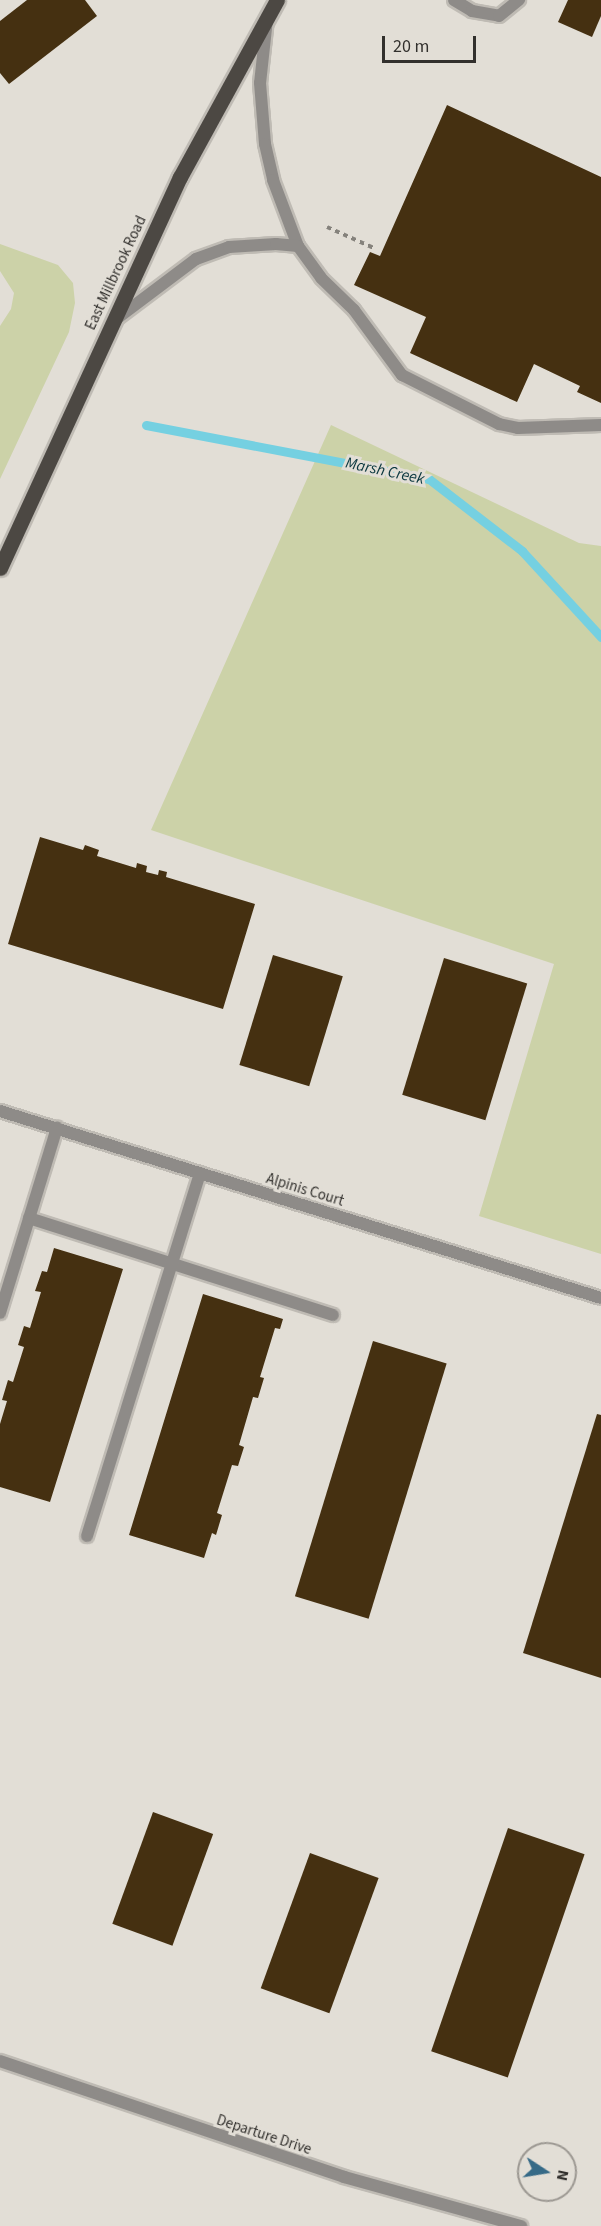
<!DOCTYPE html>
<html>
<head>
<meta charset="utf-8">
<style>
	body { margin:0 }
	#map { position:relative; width:601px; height:2226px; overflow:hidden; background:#e2ded6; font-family:"Source Sans 3",sans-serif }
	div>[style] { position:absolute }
	.green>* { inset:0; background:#ccd2a8 }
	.stream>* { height:9px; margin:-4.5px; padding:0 4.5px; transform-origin:4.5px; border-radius:4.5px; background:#75d0e1 }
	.building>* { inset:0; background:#453011; transform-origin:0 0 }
	.path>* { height:4px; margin-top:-2px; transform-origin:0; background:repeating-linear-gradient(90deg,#85827c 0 4.5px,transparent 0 9px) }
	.roads { filter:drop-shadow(2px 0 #bfbbb4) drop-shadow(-2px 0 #bfbbb4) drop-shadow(0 2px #bfbbb4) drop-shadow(0 -2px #bfbbb4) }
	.service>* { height:12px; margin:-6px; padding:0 6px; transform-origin:6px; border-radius:6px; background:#8e8b88 }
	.minor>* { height:12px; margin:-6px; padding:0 6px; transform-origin:6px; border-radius:6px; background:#8e8b88 }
	.tertiary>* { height:12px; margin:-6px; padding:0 6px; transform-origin:6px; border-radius:6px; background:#8e8b88 }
	.primary>* { height:15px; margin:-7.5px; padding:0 7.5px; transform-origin:7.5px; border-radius:7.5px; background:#4c4843 }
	span { translate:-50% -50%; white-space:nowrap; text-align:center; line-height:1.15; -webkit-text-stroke:6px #e2ded6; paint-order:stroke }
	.street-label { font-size:15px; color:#32302d }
	.water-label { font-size:16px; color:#09363e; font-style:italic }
	.north { position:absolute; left:517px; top:2142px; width:60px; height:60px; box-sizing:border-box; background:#e2ded6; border:2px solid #9c9892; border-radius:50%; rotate:102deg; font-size:16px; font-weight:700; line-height:24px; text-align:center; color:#32302d }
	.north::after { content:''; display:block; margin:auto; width:21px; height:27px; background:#366a87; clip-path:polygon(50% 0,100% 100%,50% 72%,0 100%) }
	.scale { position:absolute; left:382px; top:36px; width:94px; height:27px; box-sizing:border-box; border:3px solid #32302d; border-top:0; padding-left:8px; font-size:18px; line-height:21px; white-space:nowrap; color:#32302d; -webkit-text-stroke:4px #e2ded6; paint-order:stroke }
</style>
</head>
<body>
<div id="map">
	<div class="green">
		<div style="clip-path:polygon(0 244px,58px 265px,73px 283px,75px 303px,69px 332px,0 479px,0 326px,11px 309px,14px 293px,0 271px)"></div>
		<div style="clip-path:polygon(331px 425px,579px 543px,601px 546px,601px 1254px,479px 1216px,554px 964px,151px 830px)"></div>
	</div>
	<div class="stream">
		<div style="left:146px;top:425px;width:288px;rotate:10.8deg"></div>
		<div style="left:429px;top:479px;width:118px;rotate:37.7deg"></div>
		<div style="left:522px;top:551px;width:117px;rotate:47.4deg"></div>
	</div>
	<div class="building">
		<div style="clip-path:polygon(27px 0,85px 0,97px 16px,9px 84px,0 73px,0 21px)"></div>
		<div style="clip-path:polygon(568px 0,601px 0,601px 16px,592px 37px,558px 22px)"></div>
		<div style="clip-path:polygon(447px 105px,601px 177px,601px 403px,577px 392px,580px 386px,534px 364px,517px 402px,410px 353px,426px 317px,354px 285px,370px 252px,380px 256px)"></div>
		<div style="clip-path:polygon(40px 837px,83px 850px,85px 845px,99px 850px,97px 856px,136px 868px,137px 863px,147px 866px,146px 872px,158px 875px,159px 870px,167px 872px,166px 877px,255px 904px,223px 1009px,8px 944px)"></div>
		<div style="left:273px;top:955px;width:73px;height:115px;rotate:17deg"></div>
		<div style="left:444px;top:958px;width:87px;height:143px;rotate:17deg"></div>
		<div style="clip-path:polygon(54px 1248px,123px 1269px,50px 1502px,0 1487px,0 1424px,7px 1401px,2px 1400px,8px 1380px,13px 1382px,24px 1347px,18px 1345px,24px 1326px,30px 1328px,41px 1292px,35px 1291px,42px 1271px,47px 1272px)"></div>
		<div style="clip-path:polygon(203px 1294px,283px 1319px,280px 1329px,275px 1328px,260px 1377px,264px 1378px,258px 1398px,253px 1397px,239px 1445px,244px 1447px,238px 1466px,232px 1465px,217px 1513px,222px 1515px,216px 1535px,212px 1533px,204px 1558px,129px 1535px)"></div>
		<div style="left:373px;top:1341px;width:77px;height:267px;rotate:17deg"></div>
		<div style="clip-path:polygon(597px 1414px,601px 1415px,601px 1678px,523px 1653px)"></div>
		<div style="left:153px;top:1812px;width:64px;height:119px;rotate:20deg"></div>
		<div style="left:508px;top:1828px;width:81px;height:236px;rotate:19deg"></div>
		<div style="left:310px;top:1853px;width:73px;height:144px;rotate:20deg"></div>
	</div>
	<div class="path">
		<div style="left:327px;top:227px;width:51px;rotate:24.1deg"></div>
	</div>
	<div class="roads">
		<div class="service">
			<div style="left:454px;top:0;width:21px;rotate:31deg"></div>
			<div style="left:472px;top:11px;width:27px;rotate:10deg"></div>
			<div style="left:499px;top:16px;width:26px;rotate:-39deg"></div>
			<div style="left:267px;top:19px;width:64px;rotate:96.2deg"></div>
			<div style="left:260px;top:83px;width:61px;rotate:85.3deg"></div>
			<div style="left:265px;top:144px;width:37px;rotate:77deg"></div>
			<div style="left:273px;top:180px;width:71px;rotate:69.3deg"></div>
			<div style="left:298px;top:246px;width:39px;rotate:54deg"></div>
			<div style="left:321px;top:278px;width:46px;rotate:44.1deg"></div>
			<div style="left:354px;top:310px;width:81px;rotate:53.6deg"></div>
			<div style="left:402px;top:375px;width:109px;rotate:26.8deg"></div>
			<div style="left:499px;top:424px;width:19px;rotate:12deg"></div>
			<div style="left:518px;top:428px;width:83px;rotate:-2.1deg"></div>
			<div style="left:115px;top:320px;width:101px;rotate:-37deg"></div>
			<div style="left:196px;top:259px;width:35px;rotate:-20deg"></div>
			<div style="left:229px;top:247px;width:47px;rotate:-3.7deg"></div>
			<div style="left:276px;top:244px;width:22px;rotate:5deg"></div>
			<div style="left:29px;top:1218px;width:319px;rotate:17.7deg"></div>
			<div style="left:0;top:1313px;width:194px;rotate:-72.9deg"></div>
			<div style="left:87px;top:1536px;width:380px;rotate:-72.7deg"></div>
		</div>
		<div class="minor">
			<div style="left:0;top:1111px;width:629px;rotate:17.28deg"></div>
		</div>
		<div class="tertiary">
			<div style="left:0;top:2061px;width:363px;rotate:18.6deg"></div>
			<div style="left:344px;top:2177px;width:184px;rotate:15.5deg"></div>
		</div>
		<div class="primary">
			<div style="left:0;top:568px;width:430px;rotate:-65.3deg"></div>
			<div style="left:180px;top:177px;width:202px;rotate:-61.3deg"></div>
		</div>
	</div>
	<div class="street-label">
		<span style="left:116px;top:273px;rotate:-65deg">East Millbrook Road</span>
		<span style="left:305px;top:1190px;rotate:17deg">Alpinis Court</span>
		<span style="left:264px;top:2135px;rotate:18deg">Departure Drive</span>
	</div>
	<div class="water-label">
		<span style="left:385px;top:471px;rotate:12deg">Marsh Creek</span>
	</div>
	<div class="north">N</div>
	<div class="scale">20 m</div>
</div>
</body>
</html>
